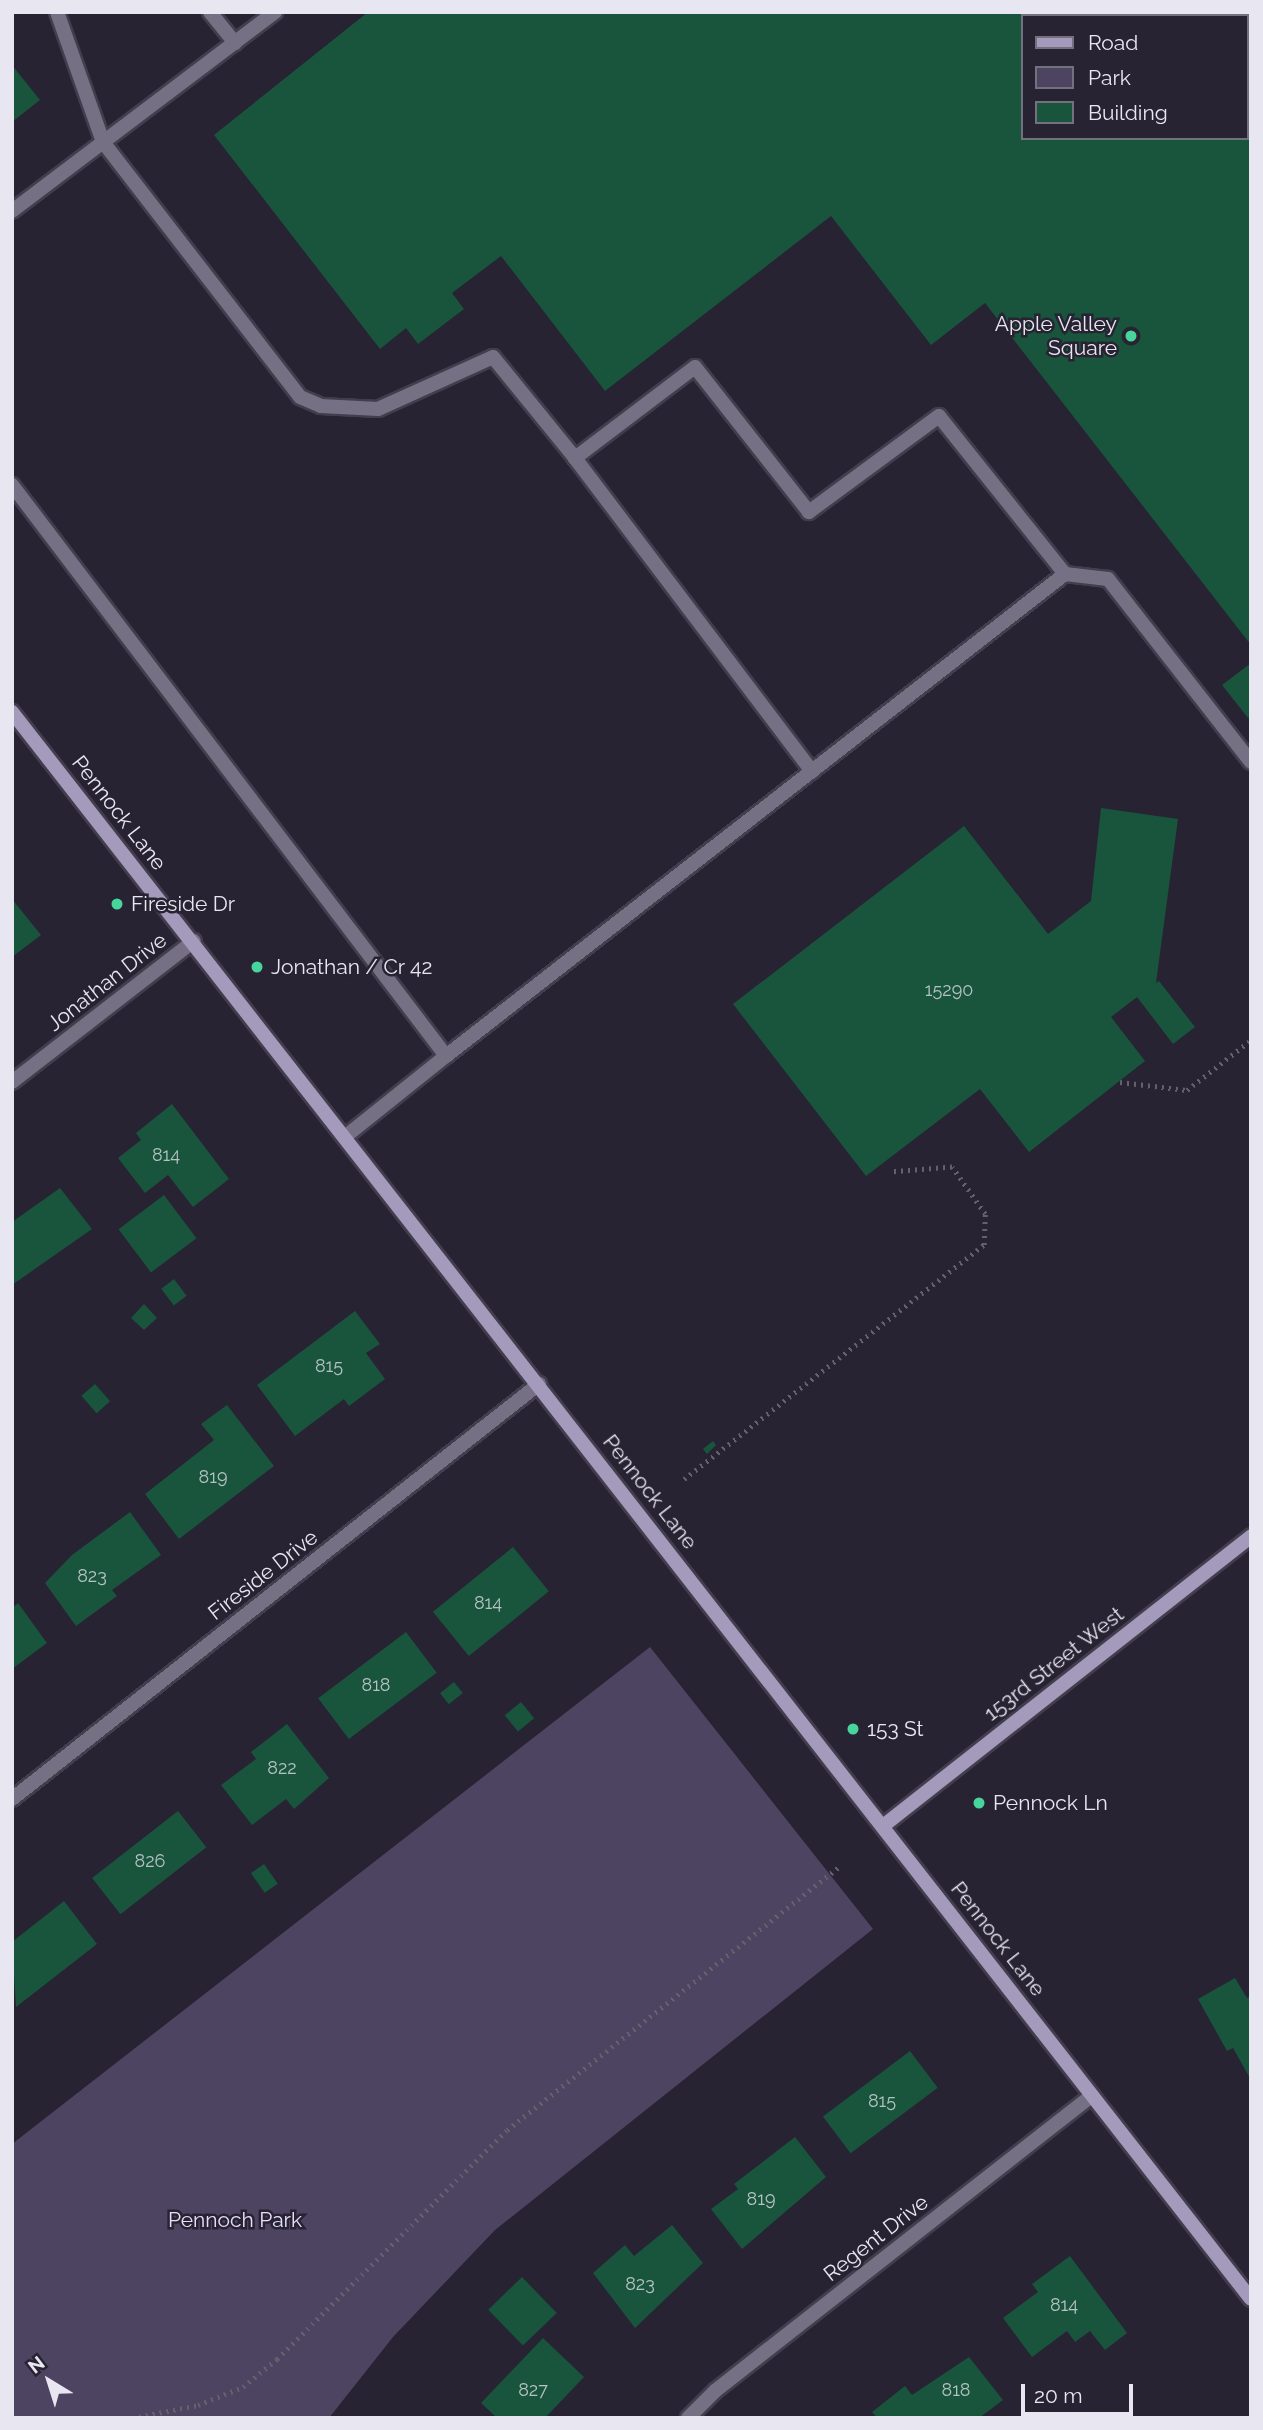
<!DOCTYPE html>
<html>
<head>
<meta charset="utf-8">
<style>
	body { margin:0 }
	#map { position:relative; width:1263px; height:2430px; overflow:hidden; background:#272332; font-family:Raleway,sans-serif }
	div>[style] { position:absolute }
	.green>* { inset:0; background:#4d4462 }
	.building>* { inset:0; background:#19543c; transform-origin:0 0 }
	.path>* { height:4.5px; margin-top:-2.25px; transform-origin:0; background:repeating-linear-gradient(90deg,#64606e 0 2px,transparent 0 7px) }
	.roads { filter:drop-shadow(2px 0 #423e4d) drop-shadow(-2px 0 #423e4d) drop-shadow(0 2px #423e4d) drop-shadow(0 -2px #423e4d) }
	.lane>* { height:14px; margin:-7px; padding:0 7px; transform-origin:7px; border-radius:7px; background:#767085 }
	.street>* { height:14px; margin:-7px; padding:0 7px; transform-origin:7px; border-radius:7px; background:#767085 }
	.secondary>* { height:14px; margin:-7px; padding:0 7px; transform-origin:7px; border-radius:7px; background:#a39abc }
	.dots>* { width:19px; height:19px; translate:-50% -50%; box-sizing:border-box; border:4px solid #272332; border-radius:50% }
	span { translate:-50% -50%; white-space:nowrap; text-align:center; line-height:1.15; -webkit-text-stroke:5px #272332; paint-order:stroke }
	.number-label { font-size:18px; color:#b4c2c3 }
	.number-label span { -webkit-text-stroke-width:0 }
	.poi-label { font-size:21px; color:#e8e6f0 }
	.right { translate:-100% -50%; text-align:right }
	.left { translate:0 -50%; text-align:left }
	.street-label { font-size:21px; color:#e8e6f0 }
	.park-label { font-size:21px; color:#e5ddfb }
	.frame { position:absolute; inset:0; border:14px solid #e8e6f0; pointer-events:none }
	.legend { position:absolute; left:1021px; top:14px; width:228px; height:126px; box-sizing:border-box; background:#272332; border:2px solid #74717e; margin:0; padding:9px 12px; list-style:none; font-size:21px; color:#e8e6f0 }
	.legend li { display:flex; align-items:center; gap:14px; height:35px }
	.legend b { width:35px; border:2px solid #74717e }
	.north { position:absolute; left:14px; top:2346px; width:70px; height:70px; -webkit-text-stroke:5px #272332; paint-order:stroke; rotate:322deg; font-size:19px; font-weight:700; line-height:28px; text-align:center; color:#e8e6f0 }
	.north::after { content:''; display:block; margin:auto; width:24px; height:32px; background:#e8e6f0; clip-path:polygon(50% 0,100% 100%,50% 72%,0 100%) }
	.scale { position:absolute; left:1021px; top:2384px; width:112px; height:32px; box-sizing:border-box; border:4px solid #e8e6f0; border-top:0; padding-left:9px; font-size:21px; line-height:24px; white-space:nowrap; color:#e8e6f0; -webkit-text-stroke:5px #272332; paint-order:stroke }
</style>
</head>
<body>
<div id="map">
	<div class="green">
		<div style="clip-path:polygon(650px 1647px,873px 1929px,495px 2230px,393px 2337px,329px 2418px,12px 2418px,12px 2144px)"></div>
	</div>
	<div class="building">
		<div style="clip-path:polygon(368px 12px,1243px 12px,1246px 16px,1023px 16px,1023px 138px,1247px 138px,1247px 17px,1251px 22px,1251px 645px,985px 303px,931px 345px,831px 216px,605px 391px,501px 256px,452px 293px,464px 309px,418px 344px,406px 328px,380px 349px,214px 135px)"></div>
		<div style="clip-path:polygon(12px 65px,40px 100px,12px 122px)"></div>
		<div style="clip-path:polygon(1251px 663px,1251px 716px,1248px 718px,1222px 685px)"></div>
		<div style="clip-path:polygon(1101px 808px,1178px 819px,1156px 983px,1159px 981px,1195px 1027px,1173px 1044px,1137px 997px,1111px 1017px,1145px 1061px,1029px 1152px,980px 1089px,866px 1176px,733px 1004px,964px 826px,1048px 934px,1091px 901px)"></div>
		<div style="clip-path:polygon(12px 899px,41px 935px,12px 957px)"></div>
		<div style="clip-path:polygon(172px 1104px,229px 1179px,193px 1207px,168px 1175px,145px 1193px,118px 1158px,141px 1140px,136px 1133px)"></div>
		<div style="clip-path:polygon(60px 1188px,92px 1229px,12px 1285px,12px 1222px)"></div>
		<div style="left:164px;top:1195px;width:54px;height:57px;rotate:53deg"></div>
		<div style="left:174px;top:1279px;width:21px;height:16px;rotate:53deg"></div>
		<div style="clip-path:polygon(144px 1304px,157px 1318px,144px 1330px,131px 1318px)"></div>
		<div style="clip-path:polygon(355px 1311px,380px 1344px,366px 1353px,385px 1379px,349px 1406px,344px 1399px,295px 1436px,257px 1385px)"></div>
		<div style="left:95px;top:1384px;width:23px;height:18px;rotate:49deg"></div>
		<div style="clip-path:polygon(227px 1405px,274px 1466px,179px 1539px,145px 1494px,214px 1440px,201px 1424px)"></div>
		<div style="clip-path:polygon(713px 1441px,716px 1445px,707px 1454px,703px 1449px)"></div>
		<div style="clip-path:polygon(130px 1512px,161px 1555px,112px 1590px,117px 1596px,76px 1626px,45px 1583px,72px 1555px)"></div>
		<div style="left:513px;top:1547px;width:57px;height:103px;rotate:51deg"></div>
		<div style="clip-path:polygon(18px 1603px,47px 1643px,12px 1669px,12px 1608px)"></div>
		<div style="left:406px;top:1632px;width:51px;height:110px;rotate:53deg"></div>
		<div style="left:454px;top:1682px;width:14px;height:18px;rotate:51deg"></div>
		<div style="left:521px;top:1702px;width:21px;height:21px;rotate:51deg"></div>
		<div style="clip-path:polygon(287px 1724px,329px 1778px,294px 1809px,286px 1799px,252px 1825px,221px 1785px,256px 1759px,251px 1752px)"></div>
		<div style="left:178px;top:1811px;width:46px;height:109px;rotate:52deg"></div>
		<div style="left:264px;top:1864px;width:24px;height:16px;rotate:55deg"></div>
		<div style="clip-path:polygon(64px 1901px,97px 1944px,16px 2007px,12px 1942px)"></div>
		<div style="clip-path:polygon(1235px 1978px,1247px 1998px,1251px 1996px,1251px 2080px,1233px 2048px,1227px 2051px,1198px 1999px)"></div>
		<div style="left:910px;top:2051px;width:46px;height:109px;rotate:53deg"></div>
		<div style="clip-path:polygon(795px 2137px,826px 2177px,742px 2249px,711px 2209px,738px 2189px,734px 2184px)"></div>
		<div style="clip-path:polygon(672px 2225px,703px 2263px,635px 2328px,593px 2273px,625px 2245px,634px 2256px)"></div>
		<div style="clip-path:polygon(1070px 2256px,1127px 2333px,1105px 2350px,1090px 2331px,1075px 2342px,1067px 2331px,1032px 2357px,1003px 2318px,1038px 2292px,1032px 2284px)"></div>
		<div style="left:522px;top:2277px;width:50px;height:47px;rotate:46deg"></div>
		<div style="clip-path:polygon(543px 2338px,584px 2377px,545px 2418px,497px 2418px,481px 2403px)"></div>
		<div style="clip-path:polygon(969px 2357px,1003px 2400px,979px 2418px,877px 2418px,872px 2412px,905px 2386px,912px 2395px)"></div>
	</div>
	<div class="path">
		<div style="left:1120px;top:1082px;width:67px;rotate:6.8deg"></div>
		<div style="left:1187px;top:1090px;width:81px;rotate:-38deg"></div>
		<div style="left:684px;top:1479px;width:380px;rotate:-38deg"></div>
		<div style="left:984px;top:1245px;width:31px;rotate:-88deg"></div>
		<div style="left:985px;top:1214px;width:57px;rotate:-125.1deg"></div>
		<div style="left:952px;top:1167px;width:62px;rotate:175.4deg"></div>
		<div style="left:132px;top:2418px;width:67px;rotate:-11.1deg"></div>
		<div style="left:198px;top:2405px;width:48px;rotate:-21.8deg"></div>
		<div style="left:243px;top:2387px;width:44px;rotate:-39.5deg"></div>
		<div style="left:277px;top:2359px;width:325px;rotate:-44.9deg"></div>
		<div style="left:507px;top:2130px;width:422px;rotate:-38.4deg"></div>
	</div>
	<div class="roads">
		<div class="lane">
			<div style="left:57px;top:12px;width:138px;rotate:70.5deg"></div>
			<div style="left:103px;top:142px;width:322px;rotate:52.3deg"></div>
			<div style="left:300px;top:397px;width:23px;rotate:23deg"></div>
			<div style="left:321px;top:406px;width:57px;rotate:3deg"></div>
			<div style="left:378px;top:409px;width:126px;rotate:-24.3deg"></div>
			<div style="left:493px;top:357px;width:130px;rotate:50.9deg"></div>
			<div style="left:575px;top:458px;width:393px;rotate:52.9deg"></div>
			<div style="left:210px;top:12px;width:40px;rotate:51deg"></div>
			<div style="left:12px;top:211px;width:330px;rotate:-37.1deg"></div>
			<div style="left:12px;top:485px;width:717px;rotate:52.76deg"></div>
			<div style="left:446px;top:1056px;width:785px;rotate:-37.91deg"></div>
			<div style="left:1065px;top:574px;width:202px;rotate:-128.6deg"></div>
			<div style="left:939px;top:416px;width:162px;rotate:143.6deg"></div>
			<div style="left:809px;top:512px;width:184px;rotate:-128.2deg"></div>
			<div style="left:695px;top:367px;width:151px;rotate:142.8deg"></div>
			<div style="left:1065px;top:574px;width:43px;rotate:6.6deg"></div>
			<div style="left:1108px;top:579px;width:232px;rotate:52deg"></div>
			<div style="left:346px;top:1136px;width:128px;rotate:-38.7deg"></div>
		</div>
		<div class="street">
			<div style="left:12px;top:1082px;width:230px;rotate:-37.8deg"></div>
			<div style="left:12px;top:1799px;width:671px;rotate:-38.22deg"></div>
			<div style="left:688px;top:2418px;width:38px;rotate:-45deg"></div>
			<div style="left:715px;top:2391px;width:479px;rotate:-38.1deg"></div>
		</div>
		<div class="secondary">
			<div style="left:12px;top:712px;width:2013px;rotate:52.02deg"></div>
			<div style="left:883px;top:1826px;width:469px;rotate:-38.2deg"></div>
		</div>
	</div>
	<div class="dots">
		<div style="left:1131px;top:336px;background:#48d49d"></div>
		<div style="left:117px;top:904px;background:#48d49d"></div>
		<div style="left:257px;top:967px;background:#48d49d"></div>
		<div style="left:853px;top:1729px;background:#48d49d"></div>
		<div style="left:979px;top:1803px;background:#48d49d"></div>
	</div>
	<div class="number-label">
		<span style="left:949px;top:990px">15290</span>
		<span style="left:166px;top:1155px">814</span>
		<span style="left:329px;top:1366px">815</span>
		<span style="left:213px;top:1477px">819</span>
		<span style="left:92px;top:1576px">823</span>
		<span style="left:488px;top:1603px">814</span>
		<span style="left:376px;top:1685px">818</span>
		<span style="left:282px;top:1768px">822</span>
		<span style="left:150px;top:1861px">826</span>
		<span style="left:882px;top:2101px">815</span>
		<span style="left:761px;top:2199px">819</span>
		<span style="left:640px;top:2284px">823</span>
		<span style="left:1064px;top:2305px">814</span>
		<span style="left:533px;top:2390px">827</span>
		<span style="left:956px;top:2390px">818</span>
	</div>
	<div class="poi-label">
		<span class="right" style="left:1117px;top:336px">Apple Valley<br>Square</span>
		<span class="left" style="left:131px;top:904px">Fireside Dr</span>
		<span class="left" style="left:271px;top:967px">Jonathan / Cr 42</span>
		<span class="left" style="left:867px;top:1729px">153 St</span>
		<span class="left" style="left:993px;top:1803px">Pennock Ln</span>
	</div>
	<div class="street-label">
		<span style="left:119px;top:813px;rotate:52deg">Pennock Lane</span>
		<span style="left:107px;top:982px;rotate:-38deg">Jonathan Drive</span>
		<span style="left:650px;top:1492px;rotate:52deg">Pennock Lane</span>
		<span style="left:263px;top:1575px;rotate:-38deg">Fireside Drive</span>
		<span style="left:1054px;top:1664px;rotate:-38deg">153rd Street West</span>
		<span style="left:998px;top:1939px;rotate:52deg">Pennock Lane</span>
		<span style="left:876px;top:2238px;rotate:-38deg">Regent Drive</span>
	</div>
	<div class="park-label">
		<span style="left:235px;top:2220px">Pennoch Park</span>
	</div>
	<div class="frame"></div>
	<ul class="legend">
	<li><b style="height:9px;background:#a39abc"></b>Road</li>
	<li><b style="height:19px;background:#4d4462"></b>Park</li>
	<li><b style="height:19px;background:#19543c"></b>Building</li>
	</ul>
	<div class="north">N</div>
	<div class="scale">20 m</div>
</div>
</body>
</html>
